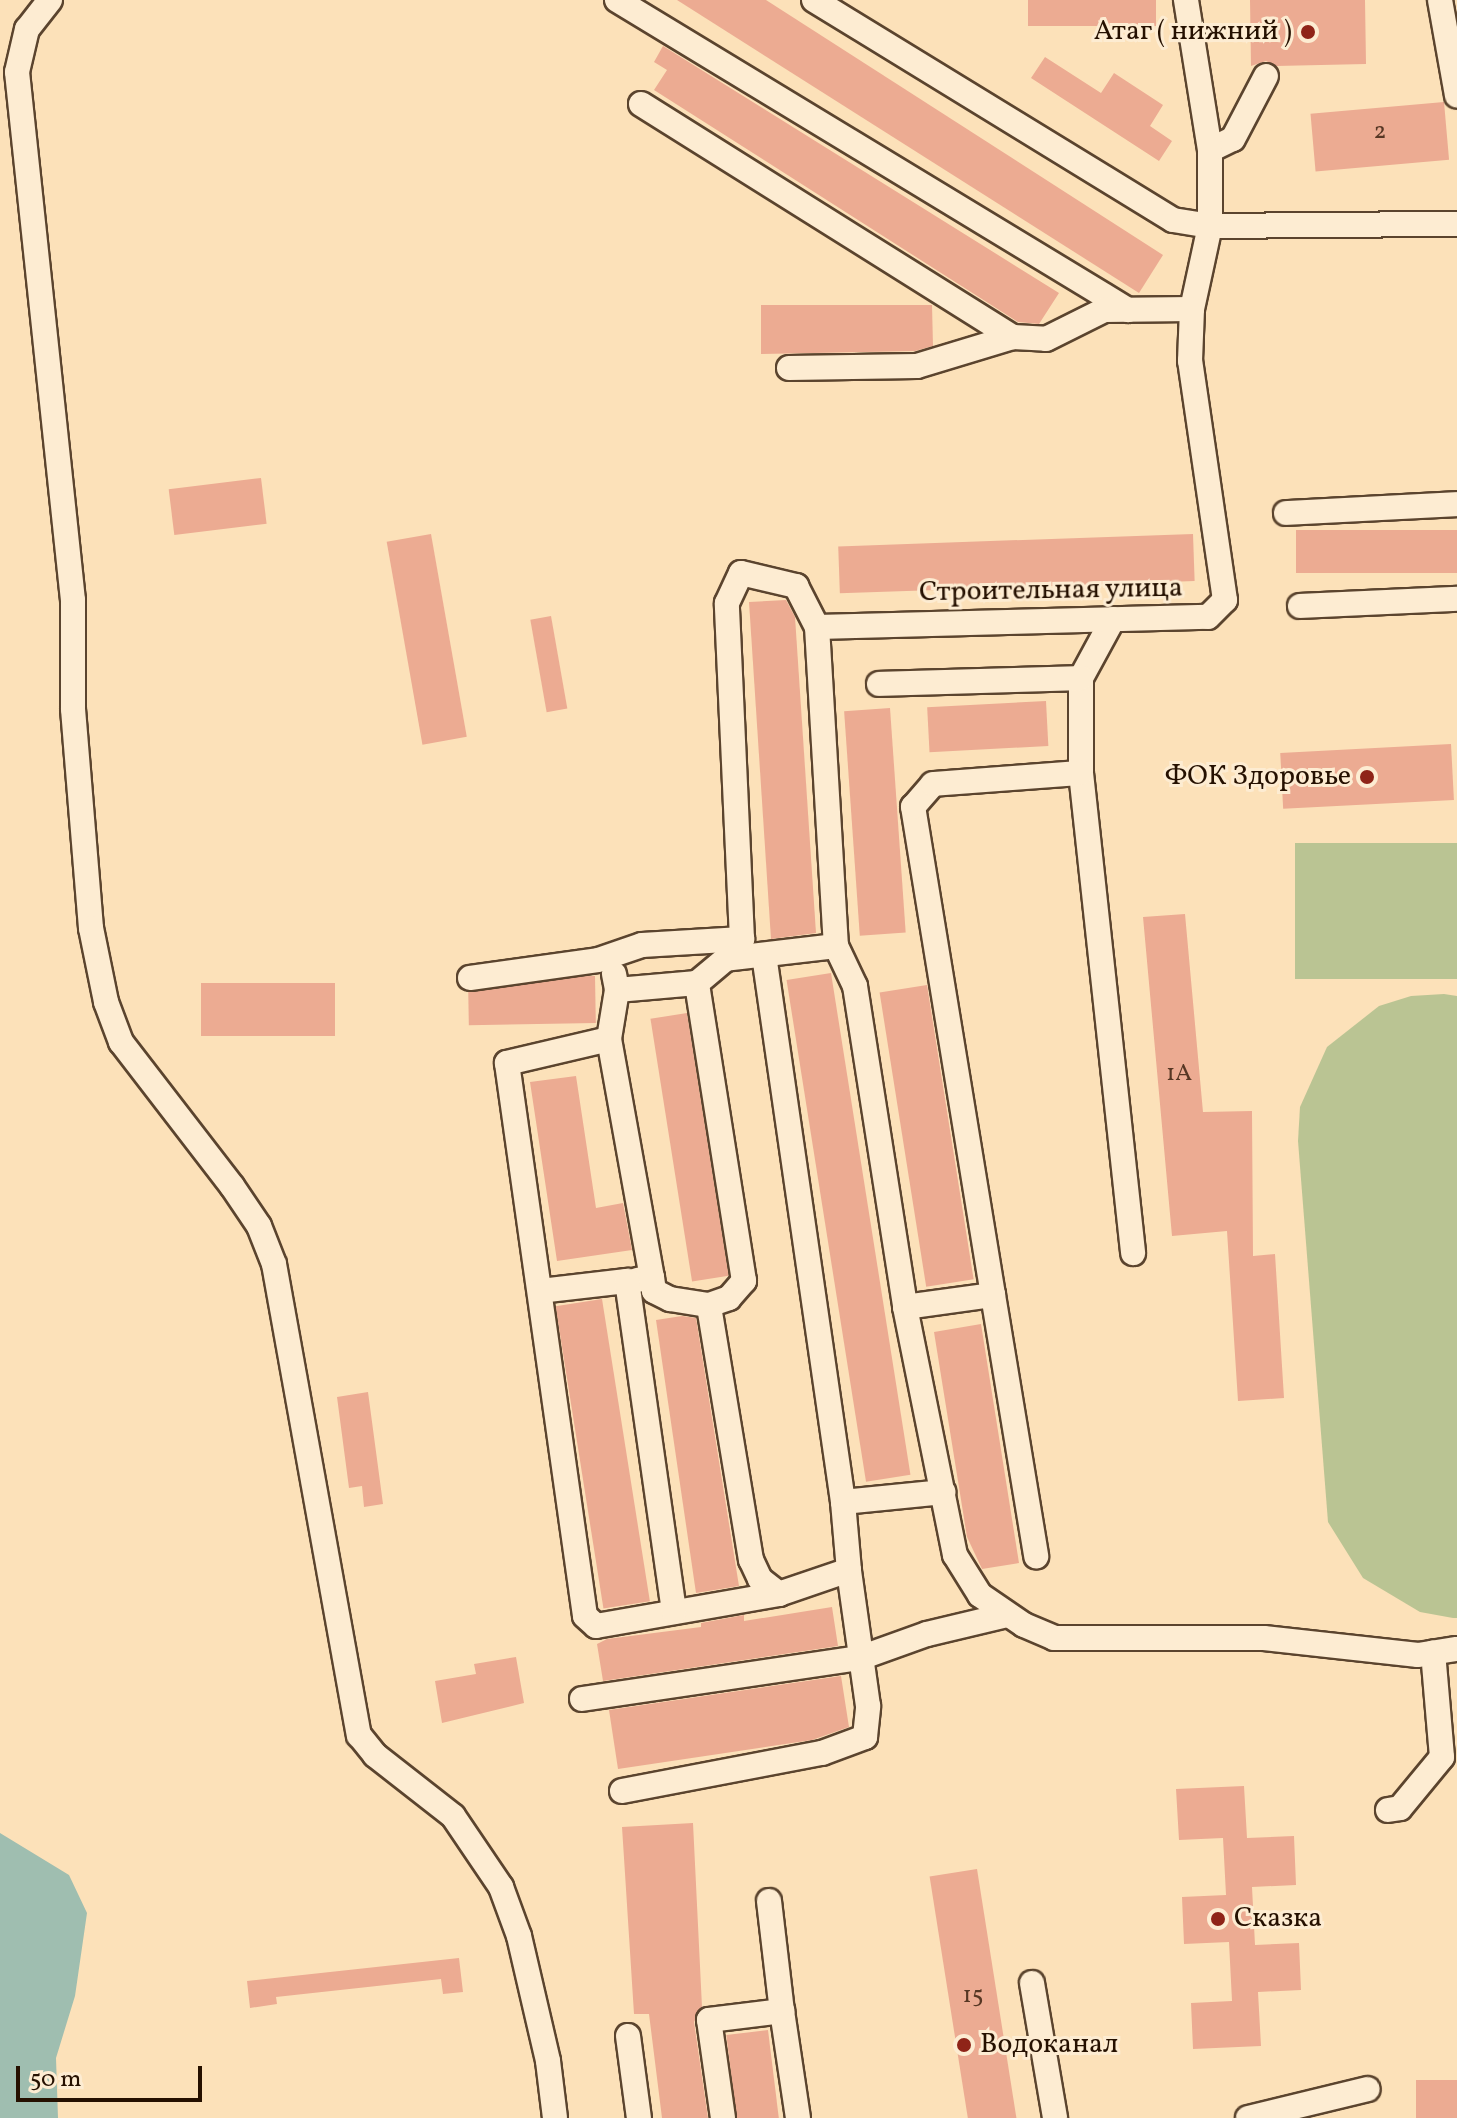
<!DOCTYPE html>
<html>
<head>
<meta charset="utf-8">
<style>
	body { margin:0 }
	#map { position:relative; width:1457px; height:2118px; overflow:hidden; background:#fce1b9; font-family:Vollkorn,serif }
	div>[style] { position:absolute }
	.green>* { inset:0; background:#bac493; transform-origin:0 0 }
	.water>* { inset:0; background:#9fbeb0 }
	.building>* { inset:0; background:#ecab92; transform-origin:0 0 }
	.roads { filter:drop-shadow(2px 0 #5b442e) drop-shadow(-2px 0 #5b442e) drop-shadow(0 2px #5b442e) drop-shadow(0 -2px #5b442e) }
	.minor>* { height:24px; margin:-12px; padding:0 12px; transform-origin:12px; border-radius:12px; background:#fdecd2 }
	.dots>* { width:22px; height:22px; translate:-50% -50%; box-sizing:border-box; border:4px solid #fdecd2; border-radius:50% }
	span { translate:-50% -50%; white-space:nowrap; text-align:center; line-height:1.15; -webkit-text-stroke:6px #fdecd2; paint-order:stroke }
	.number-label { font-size:24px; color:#573724 }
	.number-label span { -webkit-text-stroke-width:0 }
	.poi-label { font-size:28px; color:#251000 }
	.right { translate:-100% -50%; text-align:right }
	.left { translate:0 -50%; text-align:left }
	.street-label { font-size:28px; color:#251000 }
	.scale { position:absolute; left:16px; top:2066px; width:186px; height:36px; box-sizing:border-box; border:4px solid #251000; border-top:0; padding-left:10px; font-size:24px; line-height:28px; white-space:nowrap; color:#251000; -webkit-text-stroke:6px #fdecd2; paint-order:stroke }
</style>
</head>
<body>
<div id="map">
	<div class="green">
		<div style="left:1457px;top:843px;width:136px;height:162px;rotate:90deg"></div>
		<div style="clip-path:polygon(1444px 994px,1457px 996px,1457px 1618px,1453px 1618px,1420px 1612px,1363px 1578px,1328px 1522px,1298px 1141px,1300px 1107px,1327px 1047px,1379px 1006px,1411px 996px)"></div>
	</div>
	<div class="water">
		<div style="clip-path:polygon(0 1833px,69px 1875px,87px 1913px,75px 1996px,56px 2058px,58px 2118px,0 2118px)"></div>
	</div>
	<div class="building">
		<div style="clip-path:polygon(677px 0,766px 0,1163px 255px,1139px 293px)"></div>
		<div style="left:1028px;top:0;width:128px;height:26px"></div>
		<div style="clip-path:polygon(1250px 0,1365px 0,1366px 64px,1276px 66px,1266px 61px,1251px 66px)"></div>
		<div style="clip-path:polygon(663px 46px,1059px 293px,1039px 324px,1018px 322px,654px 90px,667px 70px,654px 62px)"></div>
		<div style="clip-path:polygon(1045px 57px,1101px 93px,1114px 73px,1163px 105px,1150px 126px,1172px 141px,1159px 161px,1031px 78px)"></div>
		<div style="left:1444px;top:102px;width:58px;height:134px;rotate:85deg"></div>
		<div style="clip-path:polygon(761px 305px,932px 305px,933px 346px,915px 351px,761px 354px)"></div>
		<div style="left:261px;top:478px;width:46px;height:93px;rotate:83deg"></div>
		<div style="left:1457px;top:530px;width:43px;height:161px;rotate:90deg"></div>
		<div style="left:431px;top:534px;width:206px;height:45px;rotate:80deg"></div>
		<div style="left:1193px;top:534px;width:47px;height:355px;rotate:88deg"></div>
		<div style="clip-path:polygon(786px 600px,795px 617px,816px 933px,771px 939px,749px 602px)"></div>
		<div style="left:551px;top:616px;width:94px;height:21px;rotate:80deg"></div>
		<div style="left:1046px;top:701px;width:45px;height:119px;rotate:87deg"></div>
		<div style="left:890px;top:708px;width:225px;height:46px;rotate:86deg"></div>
		<div style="left:1451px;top:744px;width:56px;height:171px;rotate:87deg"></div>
		<div style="clip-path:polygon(1185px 914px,1203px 1112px,1252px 1111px,1253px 1256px,1275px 1254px,1284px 1398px,1238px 1401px,1227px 1231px,1172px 1236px,1143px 917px)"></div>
		<div style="left:831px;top:973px;width:508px;height:45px;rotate:81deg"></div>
		<div style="left:595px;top:976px;width:47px;height:127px;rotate:89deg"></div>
		<div style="left:201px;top:983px;width:134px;height:53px"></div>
		<div style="left:927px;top:985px;width:298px;height:48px;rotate:81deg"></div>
		<div style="left:687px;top:1013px;width:266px;height:37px;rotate:81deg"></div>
		<div style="clip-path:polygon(576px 1076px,596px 1208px,623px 1203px,632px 1250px,557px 1261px,530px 1082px)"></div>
		<div style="left:602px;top:1299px;width:306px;height:47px;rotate:81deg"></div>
		<div style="clip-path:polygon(682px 1316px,696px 1318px,739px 1586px,696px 1593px,656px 1320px)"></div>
		<div style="clip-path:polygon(981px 1324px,1019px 1563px,982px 1569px,967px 1537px,934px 1332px)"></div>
		<div style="clip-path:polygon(368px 1392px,383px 1504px,364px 1507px,362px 1486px,349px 1488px,337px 1397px)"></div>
		<div style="clip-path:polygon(832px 1607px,838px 1646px,603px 1681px,597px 1644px,607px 1639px,701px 1627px,701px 1623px,744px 1615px,744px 1621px)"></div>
		<div style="clip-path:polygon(516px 1657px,524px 1703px,442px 1723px,435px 1681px,476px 1674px,474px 1664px)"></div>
		<div style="clip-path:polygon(841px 1676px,849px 1727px,812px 1740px,618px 1769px,609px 1710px)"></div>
		<div style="clip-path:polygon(1244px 1786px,1247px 1838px,1294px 1836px,1296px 1885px,1252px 1887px,1255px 1945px,1299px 1943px,1301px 1990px,1258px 1992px,1261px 2046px,1193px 2049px,1191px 2003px,1232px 2001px,1229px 1942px,1184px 1944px,1182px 1897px,1226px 1895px,1223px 1838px,1179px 1840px,1176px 1789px)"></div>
		<div style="clip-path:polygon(693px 1823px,702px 2007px,694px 2022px,708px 2118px,662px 2118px,649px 2014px,634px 2014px,622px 1827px)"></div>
		<div style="left:977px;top:1869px;width:252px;height:48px;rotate:81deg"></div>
		<div style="clip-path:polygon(459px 1958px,463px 1992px,443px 1994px,441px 1979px,276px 1997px,277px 2004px,250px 2008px,247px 1981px)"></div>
		<div style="left:768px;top:2030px;width:89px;height:42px;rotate:83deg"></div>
		<div style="left:1457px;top:2080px;width:38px;height:41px;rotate:90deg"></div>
	</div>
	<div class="roads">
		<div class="minor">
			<div style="left:50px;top:0;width:37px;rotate:128deg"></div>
			<div style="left:27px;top:29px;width:44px;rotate:103.1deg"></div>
			<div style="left:17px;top:72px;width:531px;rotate:83.95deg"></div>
			<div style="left:73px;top:600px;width:109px;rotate:90deg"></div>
			<div style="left:73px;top:709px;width:220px;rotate:85.3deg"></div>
			<div style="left:91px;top:928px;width:76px;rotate:78.5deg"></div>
			<div style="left:106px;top:1002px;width:43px;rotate:69.4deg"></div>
			<div style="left:121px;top:1042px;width:182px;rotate:52.4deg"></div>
			<div style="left:232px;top:1186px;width:48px;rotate:56deg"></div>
			<div style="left:259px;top:1226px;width:41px;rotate:68.5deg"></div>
			<div style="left:274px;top:1264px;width:479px;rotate:79.8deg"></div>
			<div style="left:359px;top:1735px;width:26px;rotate:51deg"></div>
			<div style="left:375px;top:1755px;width:99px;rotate:38deg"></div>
			<div style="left:453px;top:1816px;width:86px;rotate:55.9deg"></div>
			<div style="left:501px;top:1887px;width:52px;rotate:69.8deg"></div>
			<div style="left:519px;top:1936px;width:128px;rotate:76.9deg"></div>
			<div style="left:548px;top:2061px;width:57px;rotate:83deg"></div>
			<div style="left:617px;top:0;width:598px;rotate:31.24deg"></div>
			<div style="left:814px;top:0;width:421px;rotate:31.5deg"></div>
			<div style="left:1173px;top:220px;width:37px;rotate:9deg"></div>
			<div style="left:1210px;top:226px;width:247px;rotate:-0.5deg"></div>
			<div style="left:1440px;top:0;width:97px;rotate:79.9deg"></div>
			<div style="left:641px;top:104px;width:439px;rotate:32.1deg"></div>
			<div style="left:1210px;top:150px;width:25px;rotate:-26deg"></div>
			<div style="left:1233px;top:139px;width:71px;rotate:-62.4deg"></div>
			<div style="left:789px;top:368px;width:128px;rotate:-0.9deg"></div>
			<div style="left:917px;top:366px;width:100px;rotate:-16.8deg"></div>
			<div style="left:1013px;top:337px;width:33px;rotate:3deg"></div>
			<div style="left:1046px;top:339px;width:65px;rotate:-26.6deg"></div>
			<div style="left:1104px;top:310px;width:88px;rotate:-0.7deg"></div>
			<div style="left:1192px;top:309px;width:85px;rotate:-77.8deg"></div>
			<div style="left:1210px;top:226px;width:76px;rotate:-90deg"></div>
			<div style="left:1210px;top:150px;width:152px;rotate:-99.1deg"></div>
			<div style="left:1286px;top:513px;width:171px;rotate:-3deg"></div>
			<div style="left:1300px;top:606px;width:157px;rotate:-2.6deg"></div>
			<div style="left:1113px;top:619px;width:67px;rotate:118.5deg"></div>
			<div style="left:1081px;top:678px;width:95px;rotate:90deg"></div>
			<div style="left:1081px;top:773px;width:483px;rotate:83.8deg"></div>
			<div style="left:817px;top:627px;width:391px;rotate:-1.5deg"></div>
			<div style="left:1208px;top:617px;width:24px;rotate:-45deg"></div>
			<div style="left:1225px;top:600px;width:242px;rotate:-98.3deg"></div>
			<div style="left:1190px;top:361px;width:52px;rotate:-87.8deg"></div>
			<div style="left:879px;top:684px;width:202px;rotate:-1.7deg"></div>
			<div style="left:836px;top:946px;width:111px;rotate:173.3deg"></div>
			<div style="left:726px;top:959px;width:26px;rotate:-51deg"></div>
			<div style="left:742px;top:939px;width:336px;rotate:-92.6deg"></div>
			<div style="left:727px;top:603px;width:33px;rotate:-65deg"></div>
			<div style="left:741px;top:573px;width:57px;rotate:13.3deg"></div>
			<div style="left:796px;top:586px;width:46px;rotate:62.9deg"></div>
			<div style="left:817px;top:627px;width:320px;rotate:86.6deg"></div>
			<div style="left:836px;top:946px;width:44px;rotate:64.6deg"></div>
			<div style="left:855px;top:986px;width:325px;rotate:81.1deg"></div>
			<div style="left:905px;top:1307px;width:253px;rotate:78.6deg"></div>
			<div style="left:955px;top:1555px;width:47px;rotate:58deg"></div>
			<div style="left:980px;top:1595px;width:53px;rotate:34.3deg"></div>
			<div style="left:1024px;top:1625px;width:33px;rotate:23deg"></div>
			<div style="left:1054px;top:1638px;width:210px"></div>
			<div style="left:1264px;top:1638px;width:155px;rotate:6.3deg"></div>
			<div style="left:1418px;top:1655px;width:39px;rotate:-9deg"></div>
			<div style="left:764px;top:955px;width:553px;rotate:81.78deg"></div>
			<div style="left:843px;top:1502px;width:101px;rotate:-5.7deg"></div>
			<div style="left:614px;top:974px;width:16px;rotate:79deg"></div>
			<div style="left:617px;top:990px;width:80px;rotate:-5deg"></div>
			<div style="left:470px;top:978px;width:129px;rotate:-8deg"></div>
			<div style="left:598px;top:960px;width:46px;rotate:-18.8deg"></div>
			<div style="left:642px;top:945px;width:100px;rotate:-3.4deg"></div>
			<div style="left:617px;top:990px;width:50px;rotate:99.3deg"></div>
			<div style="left:609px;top:1039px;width:105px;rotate:166.8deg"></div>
			<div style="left:507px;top:1063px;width:558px;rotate:81.97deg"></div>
			<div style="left:585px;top:1616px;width:15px;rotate:42deg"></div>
			<div style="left:596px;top:1626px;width:186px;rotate:-9.9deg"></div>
			<div style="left:609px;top:1039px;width:242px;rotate:79.8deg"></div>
			<div style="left:637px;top:1280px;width:15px;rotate:-11deg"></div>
			<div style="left:652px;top:1277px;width:14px;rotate:82deg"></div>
			<div style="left:654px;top:1291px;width:18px;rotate:27deg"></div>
			<div style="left:670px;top:1299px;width:39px;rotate:9deg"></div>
			<div style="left:540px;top:1291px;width:88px;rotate:-6.6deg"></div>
			<div style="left:627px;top:1281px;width:334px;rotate:81.9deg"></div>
			<div style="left:993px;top:1295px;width:265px;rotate:80.6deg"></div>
			<div style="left:905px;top:1307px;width:89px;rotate:-7.8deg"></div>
			<div style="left:993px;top:1295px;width:495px;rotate:-99.3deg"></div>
			<div style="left:913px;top:807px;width:30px;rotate:-49deg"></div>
			<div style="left:933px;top:784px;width:148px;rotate:-4.3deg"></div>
			<div style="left:843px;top:1502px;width:68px;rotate:85deg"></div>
			<div style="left:582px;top:1699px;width:281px;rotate:-8.4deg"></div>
			<div style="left:860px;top:1658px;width:71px;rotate:-19.7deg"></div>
			<div style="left:927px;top:1634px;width:82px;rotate:-13.4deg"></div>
			<div style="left:622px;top:1791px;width:204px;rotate:-10.8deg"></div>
			<div style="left:822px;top:1753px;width:46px;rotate:-20.4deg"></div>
			<div style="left:865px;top:1737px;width:31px;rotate:-84deg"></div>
			<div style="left:868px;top:1706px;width:137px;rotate:-98deg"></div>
			<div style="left:849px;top:1570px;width:74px;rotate:161.1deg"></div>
			<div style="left:779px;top:1594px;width:24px;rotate:-142deg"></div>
			<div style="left:760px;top:1579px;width:21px;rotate:-115deg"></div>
			<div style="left:751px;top:1560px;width:258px;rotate:-99.4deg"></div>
			<div style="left:709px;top:1305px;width:21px;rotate:-19deg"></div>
			<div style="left:729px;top:1298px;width:23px;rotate:-49deg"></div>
			<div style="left:744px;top:1281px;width:302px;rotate:-99deg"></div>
			<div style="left:697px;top:983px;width:38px;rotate:-40deg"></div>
			<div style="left:1388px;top:1810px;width:12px;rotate:-9deg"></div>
			<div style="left:1400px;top:1808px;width:66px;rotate:-50.5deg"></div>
			<div style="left:1442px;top:1757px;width:105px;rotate:-94.9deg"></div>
			<div style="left:769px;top:1901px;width:111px;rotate:83.3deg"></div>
			<div style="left:1032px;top:1983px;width:137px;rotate:80.3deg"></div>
			<div style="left:628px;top:2036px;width:83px;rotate:82.4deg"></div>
			<div style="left:723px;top:2118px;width:99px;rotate:-98.1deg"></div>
			<div style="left:709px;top:2020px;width:74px;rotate:-7deg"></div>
			<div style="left:782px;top:2011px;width:108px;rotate:81.5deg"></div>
			<div style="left:1248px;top:2118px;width:123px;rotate:-13.6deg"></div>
		</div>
	</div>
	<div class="dots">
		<div style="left:1308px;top:32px;background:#8f2418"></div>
		<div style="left:1367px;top:777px;background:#8f2418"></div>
		<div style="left:1218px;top:1919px;background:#8f2418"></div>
		<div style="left:964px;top:2045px;background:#8f2418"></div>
	</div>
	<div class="number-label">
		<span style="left:1380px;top:133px">2</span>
		<span style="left:1179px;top:1075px">1А</span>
		<span style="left:973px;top:1997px">15</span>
	</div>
	<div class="poi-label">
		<span class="right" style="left:1292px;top:32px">Атаг ( нижний )</span>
		<span class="right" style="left:1351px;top:777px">ФОК Здоровье</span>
		<span class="left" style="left:1234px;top:1919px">Сказка</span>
		<span class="left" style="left:980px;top:2045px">Водоканал</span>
	</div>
	<div class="street-label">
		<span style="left:1051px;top:591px;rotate:-1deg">Строительная улица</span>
	</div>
	<div class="scale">50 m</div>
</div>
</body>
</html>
